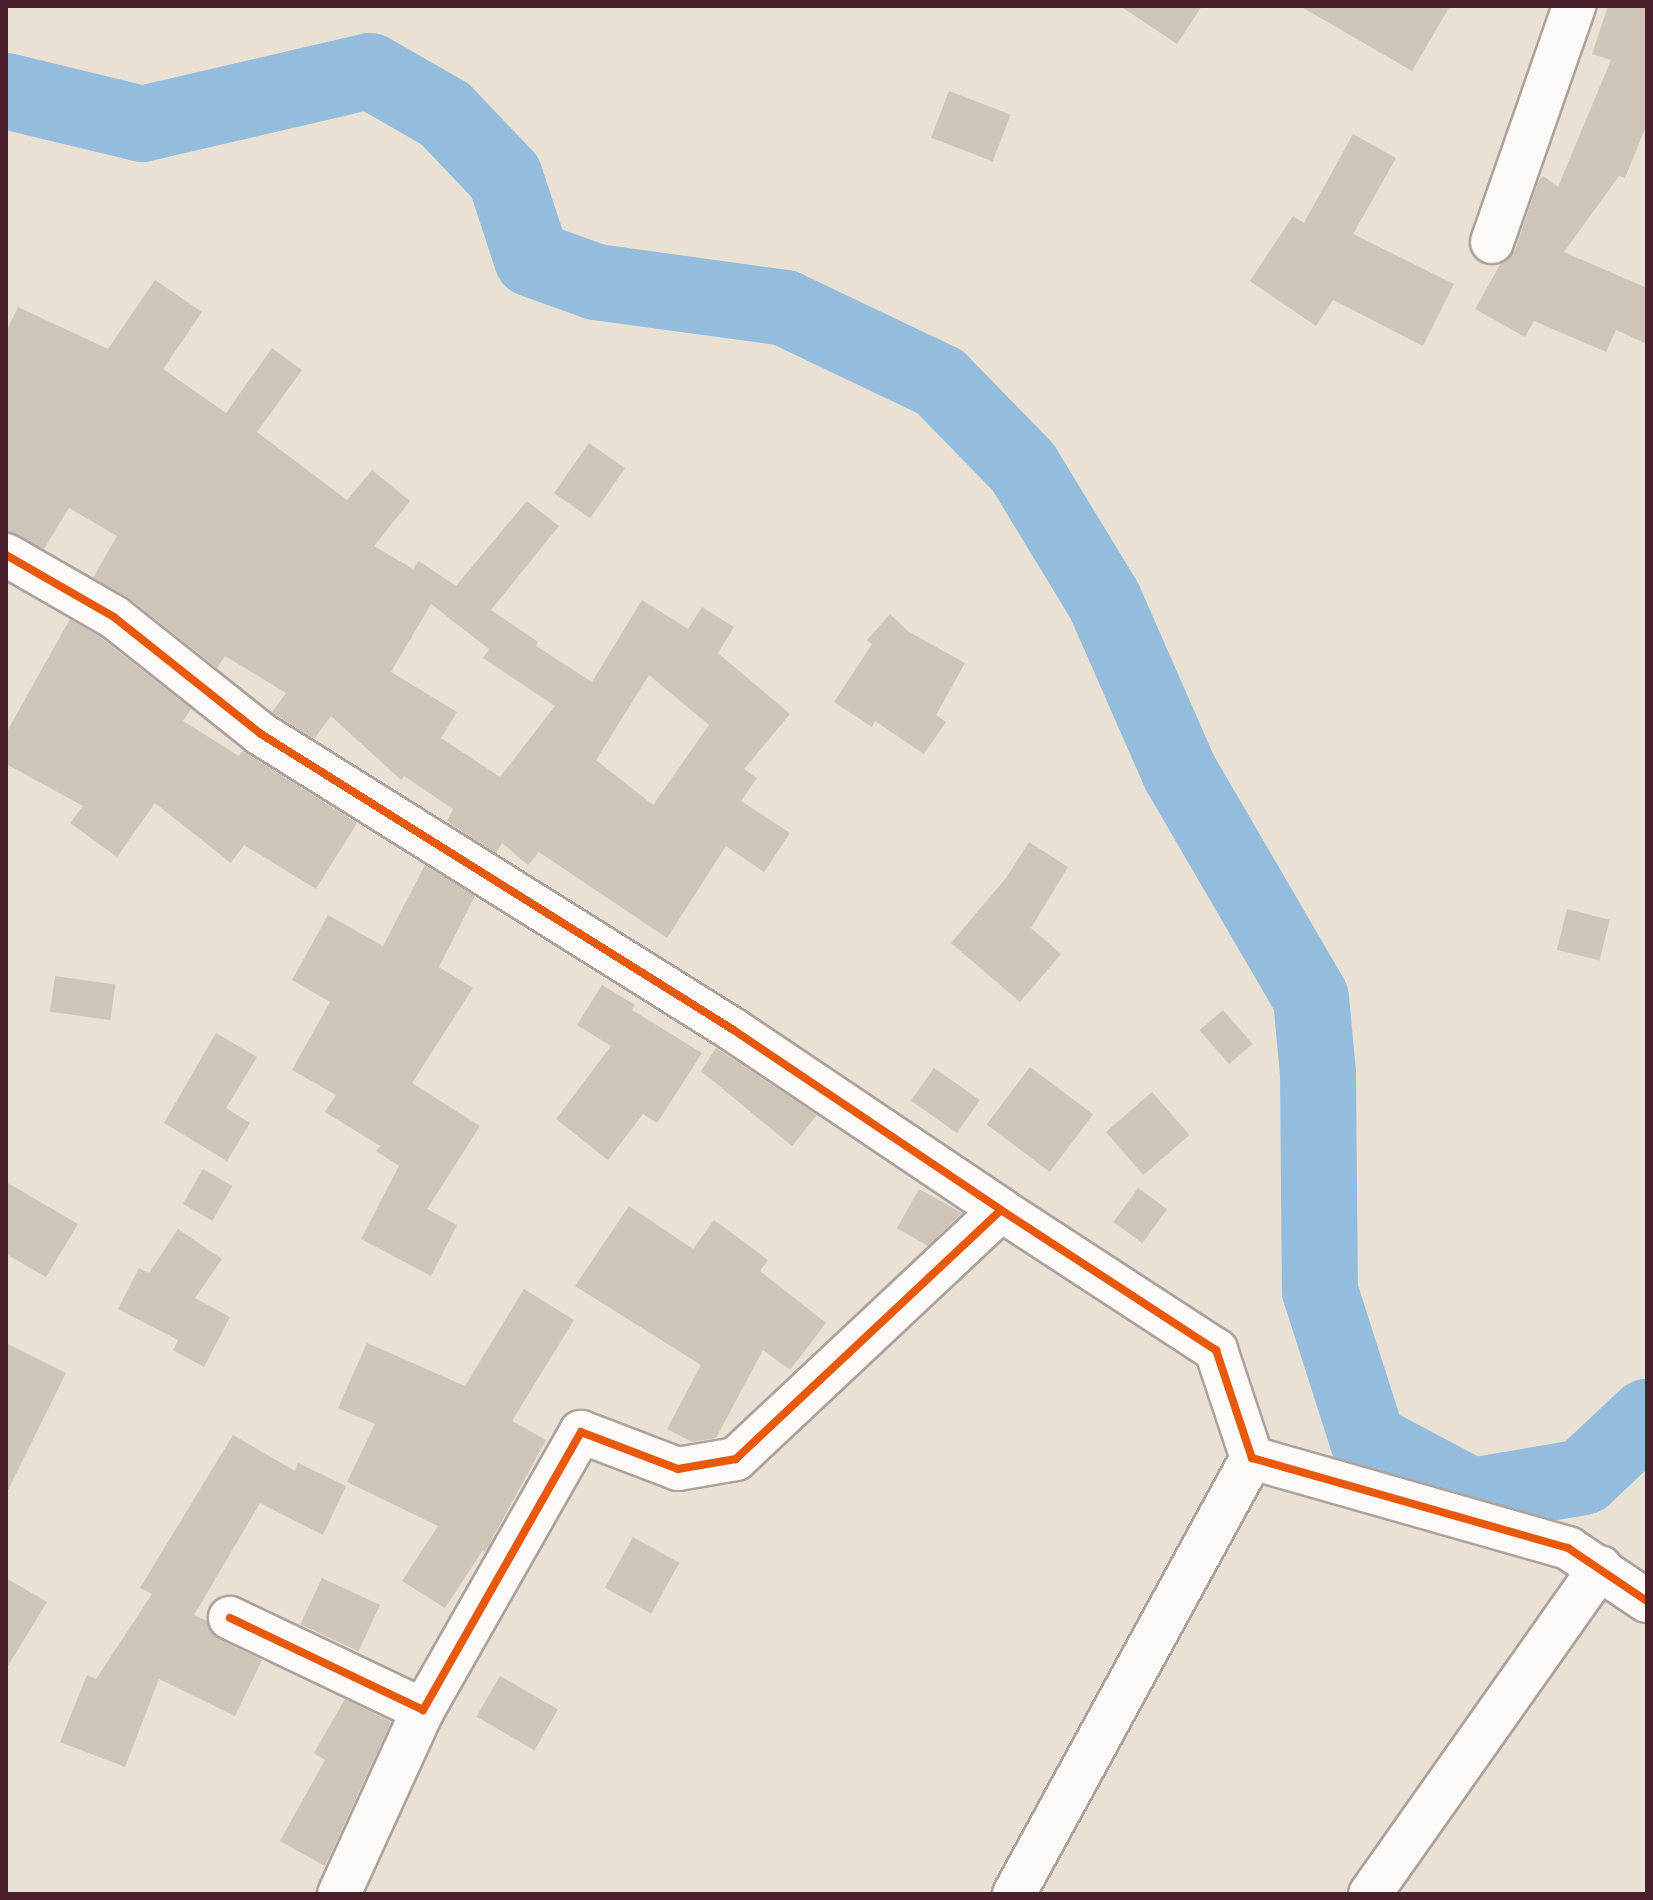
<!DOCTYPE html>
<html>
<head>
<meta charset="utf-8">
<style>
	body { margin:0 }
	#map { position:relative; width:1653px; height:1900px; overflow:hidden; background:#e9e1d3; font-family:Cardo,serif }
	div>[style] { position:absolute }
	.river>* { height:76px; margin:-38px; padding:0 38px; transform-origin:38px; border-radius:38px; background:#94bcdd }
	.building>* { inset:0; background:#cfc4b8; transform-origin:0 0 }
	.roads { filter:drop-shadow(2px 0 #aca29b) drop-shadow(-2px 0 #aca29b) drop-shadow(0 2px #aca29b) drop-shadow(0 -2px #aca29b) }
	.minor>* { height:42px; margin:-21px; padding:0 21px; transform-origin:21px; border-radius:21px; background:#fcfaf8 }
	.cycleway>* { height:8px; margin:-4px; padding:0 4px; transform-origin:4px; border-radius:4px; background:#e8590c }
	span { translate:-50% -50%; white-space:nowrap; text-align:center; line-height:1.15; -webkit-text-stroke:7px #fdfcf7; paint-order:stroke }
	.frame { position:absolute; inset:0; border:8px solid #4a1f2b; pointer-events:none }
</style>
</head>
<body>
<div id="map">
	<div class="river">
		<div style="left:6px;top:91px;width:140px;rotate:13.6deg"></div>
		<div style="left:142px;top:124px;width:234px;rotate:-13.1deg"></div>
		<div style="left:370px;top:71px;width:86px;rotate:29.8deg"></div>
		<div style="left:445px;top:114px;width:87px;rotate:46.4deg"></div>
		<div style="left:505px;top:177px;width:86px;rotate:71.8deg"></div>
		<div style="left:532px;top:259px;width:68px;rotate:19.8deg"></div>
		<div style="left:596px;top:282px;width:191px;rotate:7.8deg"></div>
		<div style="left:785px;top:308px;width:172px;rotate:25.5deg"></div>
		<div style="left:940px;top:382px;width:119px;rotate:45.7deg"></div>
		<div style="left:1023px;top:467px;width:156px;rotate:58.7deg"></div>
		<div style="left:1104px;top:600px;width:189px;rotate:66.3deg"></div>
		<div style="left:1180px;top:773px;width:260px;rotate:59.8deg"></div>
		<div style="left:1311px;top:998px;width:75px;rotate:84.7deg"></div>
		<div style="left:1318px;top:1073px;width:218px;rotate:89.5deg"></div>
		<div style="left:1320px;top:1291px;width:157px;rotate:72.3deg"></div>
		<div style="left:1368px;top:1441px;width:118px;rotate:27.9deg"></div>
		<div style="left:1472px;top:1496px;width:113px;rotate:-9.7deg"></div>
		<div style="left:1583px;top:1477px;width:88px;rotate:-43.2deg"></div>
	</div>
	<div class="building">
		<div style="clip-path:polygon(1120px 6px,1202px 6px,1177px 44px)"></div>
		<div style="clip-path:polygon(1300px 6px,1450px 6px,1412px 71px)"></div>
		<div style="clip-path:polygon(1608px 6px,1647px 6px,1647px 124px,1625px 178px,1619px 176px,1564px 252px,1647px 288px,1647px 344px,1616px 330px,1606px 352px,1534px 321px,1525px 337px,1475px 309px,1501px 263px,1515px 250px,1538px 182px,1543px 176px,1558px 187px,1611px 60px,1592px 54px)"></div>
		<div style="left:949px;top:91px;width:66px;height:50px;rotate:21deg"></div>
		<div style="clip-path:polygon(1353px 134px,1396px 158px,1353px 234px,1454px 284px,1423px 346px,1333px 300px,1316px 326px,1250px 281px,1293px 216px,1304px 223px)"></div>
		<div style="clip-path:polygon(evenodd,155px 280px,202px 312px,163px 369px,226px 413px,272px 348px,302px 370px,257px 432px,347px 500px,372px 470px,410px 501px,374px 546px,413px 569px,419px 561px,456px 586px,527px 501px,559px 526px,491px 610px,538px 642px,536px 646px,592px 682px,642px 600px,688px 629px,702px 607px,734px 627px,718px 653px,790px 714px,744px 769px,757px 778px,741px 801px,790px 833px,764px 872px,726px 846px,667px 938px,539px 852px,528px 865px,502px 843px,496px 853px,452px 825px,447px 821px,453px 809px,404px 776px,401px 780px,331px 716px,314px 739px,275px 714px,272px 712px,286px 693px,225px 656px,217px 668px,129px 598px,93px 578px,117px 536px,69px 508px,44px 549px,6px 531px,6px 332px,18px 307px,108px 349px,155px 280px,431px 604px,489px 649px,483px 658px,555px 706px,500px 777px,441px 738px,457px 712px,391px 672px,431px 604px,155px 280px,649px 675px,709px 725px,653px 805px,596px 760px,649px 675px)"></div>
		<div style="left:589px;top:443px;width:44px;height:61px;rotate:35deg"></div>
		<div style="clip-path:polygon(890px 614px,909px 632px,965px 663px,936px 715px,946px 722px,924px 754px,875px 721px,872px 727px,834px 702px,872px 644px,867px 640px)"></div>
		<div style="clip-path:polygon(70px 619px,100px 637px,191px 709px,183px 721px,239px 756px,243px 751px,357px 823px,316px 889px,244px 845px,231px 863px,155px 803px,117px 857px,70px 823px,83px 806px,6px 764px,6px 733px)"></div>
		<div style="clip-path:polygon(1029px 842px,1068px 867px,1031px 928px,1061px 954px,1020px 1002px,951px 943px,1006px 878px)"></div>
		<div style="clip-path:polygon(425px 865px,475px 896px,439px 967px,473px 988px,412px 1083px,480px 1126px,427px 1209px,457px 1225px,431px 1276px,361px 1239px,399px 1166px,376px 1151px,380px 1146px,325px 1112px,336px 1095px,292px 1070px,330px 1002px,292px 980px,328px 915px,383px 946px)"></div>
		<div style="left:1567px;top:909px;width:44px;height:42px;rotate:14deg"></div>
		<div style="left:55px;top:976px;width:61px;height:36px;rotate:8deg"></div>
		<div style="clip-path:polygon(602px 985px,635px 1005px,632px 1010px,702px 1053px,657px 1123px,643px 1114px,608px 1160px,556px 1119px,611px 1046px,577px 1025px)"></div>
		<div style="left:1223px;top:1010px;width:45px;height:31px;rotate:49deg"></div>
		<div style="clip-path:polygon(216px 1033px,257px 1057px,226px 1108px,250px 1123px,227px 1161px,164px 1123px)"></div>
		<div style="clip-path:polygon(716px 1048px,817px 1115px,792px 1146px,701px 1071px)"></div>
		<div style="left:1030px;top:1067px;width:79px;height:72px;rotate:37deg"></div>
		<div style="left:934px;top:1068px;width:56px;height:40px;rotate:35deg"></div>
		<div style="left:1152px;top:1092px;width:57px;height:61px;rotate:49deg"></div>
		<div style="left:203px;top:1169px;width:34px;height:40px;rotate:30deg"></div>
		<div style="clip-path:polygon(6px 1182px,78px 1224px,46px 1277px,6px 1254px)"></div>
		<div style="left:1138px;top:1188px;width:36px;height:42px;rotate:36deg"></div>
		<div style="clip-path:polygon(919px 1189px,962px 1213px,928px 1246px,897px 1228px)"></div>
		<div style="clip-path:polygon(629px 1206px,693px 1249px,714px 1220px,768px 1260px,760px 1271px,826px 1323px,790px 1370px,763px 1350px,716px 1438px,692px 1442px,667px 1429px,701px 1365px,575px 1286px)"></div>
		<div style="clip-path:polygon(178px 1229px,222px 1259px,195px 1298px,230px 1317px,204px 1367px,173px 1350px,178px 1340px,118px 1309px,139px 1268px,149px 1273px)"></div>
		<div style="clip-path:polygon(524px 1289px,574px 1320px,512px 1421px,546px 1440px,485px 1552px,483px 1550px,445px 1608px,402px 1581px,438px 1526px,347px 1482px,375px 1424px,338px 1408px,367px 1343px,465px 1386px)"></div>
		<div style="clip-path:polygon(6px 1343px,66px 1373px,6px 1494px)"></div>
		<div style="clip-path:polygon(233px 1435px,295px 1471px,298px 1463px,346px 1486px,323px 1535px,260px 1503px,194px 1615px,207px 1621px,219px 1639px,262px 1660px,235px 1716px,159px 1679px,125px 1767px,60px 1742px,87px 1675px,96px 1679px,152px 1594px,140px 1588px)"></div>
		<div style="left:633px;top:1537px;width:53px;height:58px;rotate:29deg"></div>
		<div style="clip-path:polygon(6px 1578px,47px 1602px,6px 1669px)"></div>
		<div style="left:322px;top:1578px;width:64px;height:51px;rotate:25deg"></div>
		<div style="left:500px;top:1676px;width:67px;height:47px;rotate:30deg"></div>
		<div style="clip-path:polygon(345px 1699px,391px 1722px,325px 1866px,280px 1841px,325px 1760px,314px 1753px)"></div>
	</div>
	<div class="roads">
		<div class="minor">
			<div style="left:1492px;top:242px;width:250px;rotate:-70.8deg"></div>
			<div style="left:6px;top:555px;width:125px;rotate:29.9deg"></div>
			<div style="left:114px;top:617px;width:188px;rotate:38.5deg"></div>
			<div style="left:261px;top:734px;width:556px;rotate:32.06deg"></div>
			<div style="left:732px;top:1029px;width:324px;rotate:33.9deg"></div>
			<div style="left:1001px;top:1210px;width:364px;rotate:136.8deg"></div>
			<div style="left:736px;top:1459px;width:59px;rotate:170.2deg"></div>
			<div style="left:678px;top:1469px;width:104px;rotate:-159.1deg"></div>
			<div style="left:581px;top:1432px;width:320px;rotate:119.6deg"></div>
			<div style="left:423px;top:1710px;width:214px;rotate:-154.5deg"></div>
			<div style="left:1001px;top:1210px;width:257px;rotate:33.1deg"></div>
			<div style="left:1216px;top:1350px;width:114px;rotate:71.6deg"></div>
			<div style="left:1252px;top:1458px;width:329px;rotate:15.9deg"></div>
			<div style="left:1568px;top:1548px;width:95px;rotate:33.9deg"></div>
			<div style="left:339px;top:1894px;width:202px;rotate:-65.5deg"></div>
			<div style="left:1014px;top:1894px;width:497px;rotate:-61.4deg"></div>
			<div style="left:1370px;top:1894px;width:400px;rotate:-54.8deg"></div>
		</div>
	</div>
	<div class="cycleway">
		<div style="left:6px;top:555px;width:125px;rotate:29.9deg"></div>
		<div style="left:114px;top:617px;width:188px;rotate:38.5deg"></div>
		<div style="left:261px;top:734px;width:556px;rotate:32.06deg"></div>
		<div style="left:732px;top:1029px;width:324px;rotate:33.9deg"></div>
		<div style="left:1001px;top:1210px;width:364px;rotate:136.8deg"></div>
		<div style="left:736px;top:1459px;width:59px;rotate:170.2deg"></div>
		<div style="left:678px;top:1469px;width:104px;rotate:-159.1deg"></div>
		<div style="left:581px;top:1432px;width:320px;rotate:119.6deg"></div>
		<div style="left:423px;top:1710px;width:214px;rotate:-154.5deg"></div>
		<div style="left:1001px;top:1210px;width:257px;rotate:33.1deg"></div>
		<div style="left:1216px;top:1350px;width:114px;rotate:71.6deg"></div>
		<div style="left:1252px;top:1458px;width:329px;rotate:15.9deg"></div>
		<div style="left:1568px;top:1548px;width:95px;rotate:33.9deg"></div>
	</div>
	<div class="frame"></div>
</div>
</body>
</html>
